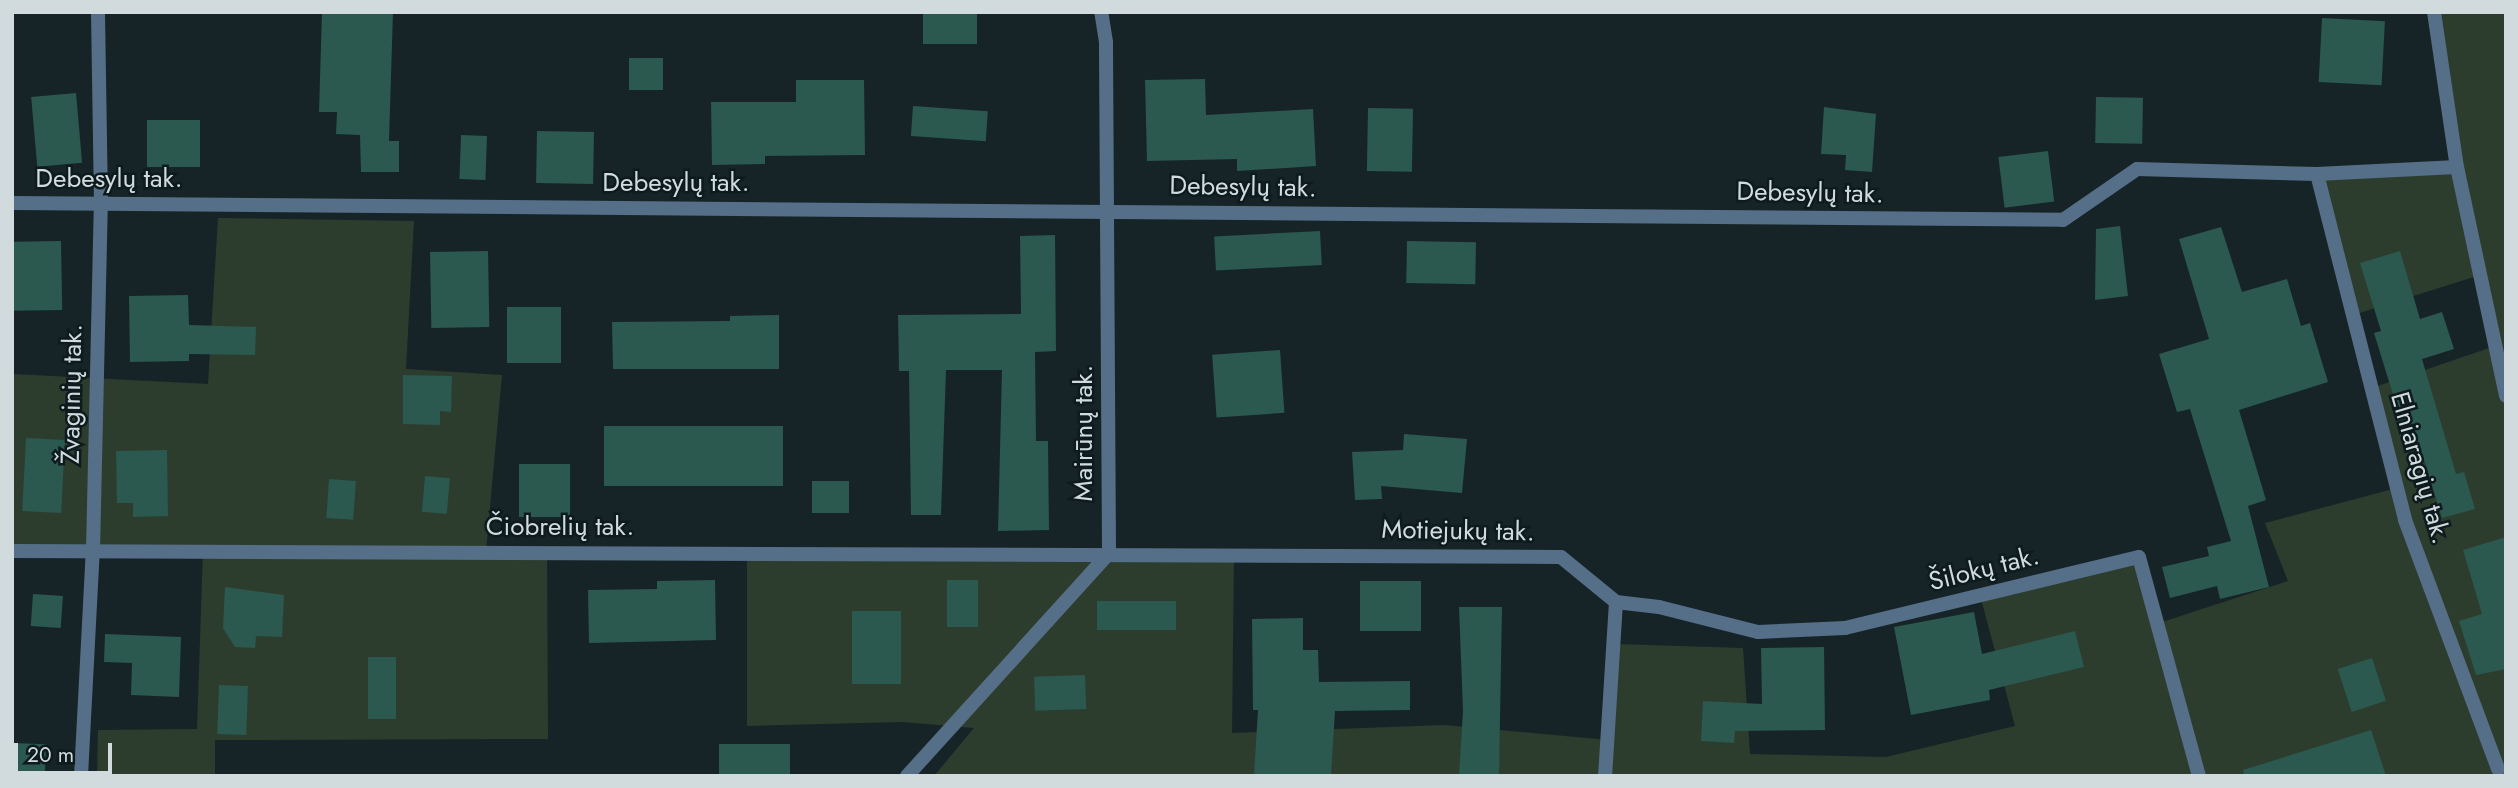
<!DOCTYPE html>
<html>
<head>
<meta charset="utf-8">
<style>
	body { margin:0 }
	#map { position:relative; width:2518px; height:788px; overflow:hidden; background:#172427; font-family:Jost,sans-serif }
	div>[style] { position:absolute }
	.green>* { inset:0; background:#2d3d2d }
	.building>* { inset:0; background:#2b584f; transform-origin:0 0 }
	.minor>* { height:14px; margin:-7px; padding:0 7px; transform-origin:7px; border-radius:7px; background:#556f89 }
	span { translate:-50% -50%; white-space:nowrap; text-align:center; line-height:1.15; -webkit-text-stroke:5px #0d1b1e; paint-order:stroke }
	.street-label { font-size:26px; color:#d1dadc }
	.frame { position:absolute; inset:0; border:14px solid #d1dadc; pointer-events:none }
	.scale { position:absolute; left:14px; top:743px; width:98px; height:32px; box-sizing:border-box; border:4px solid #d1dadc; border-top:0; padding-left:9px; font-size:21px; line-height:24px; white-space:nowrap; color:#d1dadc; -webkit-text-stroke:5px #0d1b1e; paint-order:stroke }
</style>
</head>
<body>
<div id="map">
	<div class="green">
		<div style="clip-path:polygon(2434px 12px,2506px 12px,2506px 776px,934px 776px,974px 728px,902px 722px,747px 726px,747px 552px,1234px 554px,1232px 733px,1444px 725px,1608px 740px,1615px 644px,1743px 648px,1750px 754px,1886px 757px,2015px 726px,1980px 595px,2139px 557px,2156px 624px,2288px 581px,2265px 523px,2397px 488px,2372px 388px,2495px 346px,2480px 275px,2353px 315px,2317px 174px,2457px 167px)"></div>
		<div style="clip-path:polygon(218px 218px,414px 221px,406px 369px,502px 375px,486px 551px,547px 551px,548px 739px,215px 740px,215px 776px,97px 776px,98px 730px,197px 729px,203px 551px,12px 551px,12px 374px,208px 384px)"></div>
	</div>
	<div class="building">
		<div style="clip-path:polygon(322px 12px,393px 12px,389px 141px,399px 141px,399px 172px,361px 172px,360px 135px,336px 134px,337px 112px,319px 112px)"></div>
		<div style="left:923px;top:12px;width:54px;height:32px"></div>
		<div style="left:2322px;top:18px;width:63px;height:64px;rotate:3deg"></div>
		<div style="left:629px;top:58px;width:34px;height:32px"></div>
		<div style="clip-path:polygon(1205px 79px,1206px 115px,1313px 109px,1316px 166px,1237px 171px,1237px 159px,1147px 161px,1145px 80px)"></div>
		<div style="clip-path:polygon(796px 80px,864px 80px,865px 155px,765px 156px,765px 164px,712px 165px,711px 102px,796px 102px)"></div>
		<div style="left:76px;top:93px;width:70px;height:45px;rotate:85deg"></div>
		<div style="left:2096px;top:97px;width:47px;height:46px;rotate:1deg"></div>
		<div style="left:913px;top:106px;width:75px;height:30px;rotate:4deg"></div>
		<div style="clip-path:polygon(1824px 107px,1876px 114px,1872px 172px,1845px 170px,1846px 155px,1821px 154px)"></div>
		<div style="left:1368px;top:108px;width:45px;height:63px;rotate:1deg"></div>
		<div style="left:147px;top:120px;width:53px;height:47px"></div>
		<div style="left:537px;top:131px;width:57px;height:52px;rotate:1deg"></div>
		<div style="left:461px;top:135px;width:26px;height:44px;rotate:2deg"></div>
		<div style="left:2048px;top:151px;width:51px;height:50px;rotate:83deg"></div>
		<div style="clip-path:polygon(2120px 226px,2128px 296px,2095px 300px,2096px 229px)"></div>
		<div style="clip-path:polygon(2221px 227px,2242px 292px,2287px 279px,2301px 326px,2310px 323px,2328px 382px,2239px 410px,2266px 500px,2248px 506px,2269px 587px,2220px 599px,2217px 586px,2170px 598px,2162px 567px,2209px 556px,2207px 547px,2231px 541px,2190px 409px,2177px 412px,2159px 354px,2209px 339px,2179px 239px)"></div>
		<div style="left:1320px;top:231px;width:34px;height:106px;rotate:87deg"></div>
		<div style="clip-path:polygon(1055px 235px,1056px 351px,1035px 352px,1036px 441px,1048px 441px,1049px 530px,998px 531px,1002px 370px,946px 370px,941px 515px,911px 515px,909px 371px,899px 371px,898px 315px,1021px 314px,1020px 236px)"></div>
		<div style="left:61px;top:241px;width:69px;height:49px;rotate:89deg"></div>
		<div style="left:1407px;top:241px;width:69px;height:42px;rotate:1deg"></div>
		<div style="left:488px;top:251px;width:76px;height:58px;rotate:89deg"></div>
		<div style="clip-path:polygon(2400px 251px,2420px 319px,2442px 312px,2454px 349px,2422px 359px,2456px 474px,2464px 472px,2475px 509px,2442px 518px,2419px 443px,2404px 447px,2394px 416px,2399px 414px,2374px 333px,2381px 331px,2360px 263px)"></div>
		<div style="clip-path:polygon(188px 295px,189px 325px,256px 327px,255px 355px,189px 354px,189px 361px,130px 362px,129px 296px)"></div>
		<div style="left:507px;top:307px;width:54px;height:56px"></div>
		<div style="clip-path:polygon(779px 315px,779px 369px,613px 369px,612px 322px,730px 321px,730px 316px)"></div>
		<div style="left:1280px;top:350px;width:63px;height:68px;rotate:86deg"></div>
		<div style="clip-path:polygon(403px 375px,452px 376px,451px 412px,440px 411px,440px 425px,403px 424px)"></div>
		<div style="left:604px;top:426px;width:179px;height:60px"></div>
		<div style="clip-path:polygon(1404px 434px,1467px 439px,1462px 493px,1381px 486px,1382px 499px,1355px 500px,1352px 452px,1403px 450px)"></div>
		<div style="left:26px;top:438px;width:39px;height:73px;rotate:3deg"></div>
		<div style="clip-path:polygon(167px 450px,168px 516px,133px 517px,133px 503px,117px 503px,116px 451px)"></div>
		<div style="left:519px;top:464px;width:51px;height:53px"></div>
		<div style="left:425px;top:476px;width:25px;height:36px;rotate:5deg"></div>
		<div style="left:329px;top:479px;width:27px;height:39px;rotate:4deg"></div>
		<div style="left:812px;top:481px;width:37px;height:32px"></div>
		<div style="clip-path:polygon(2506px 537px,2506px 669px,2476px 675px,2459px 621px,2482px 614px,2463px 550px)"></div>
		<div style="clip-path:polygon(715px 580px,716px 640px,589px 643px,588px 590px,657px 589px,657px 581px)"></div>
		<div style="left:947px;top:580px;width:31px;height:47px"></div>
		<div style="left:1421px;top:581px;width:50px;height:61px;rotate:90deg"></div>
		<div style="clip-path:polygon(225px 587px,284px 595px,282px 637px,256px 636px,255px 648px,235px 647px,223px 628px)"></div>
		<div style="left:33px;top:594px;width:30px;height:32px;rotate:4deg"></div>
		<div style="left:1176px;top:601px;width:29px;height:79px;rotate:90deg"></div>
		<div style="clip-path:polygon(1459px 607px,1502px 607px,1499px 776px,1459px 776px,1463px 711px)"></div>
		<div style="left:852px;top:611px;width:49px;height:73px"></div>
		<div style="clip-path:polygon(1974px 612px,1982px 654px,2075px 631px,2084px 667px,1989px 690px,1990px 700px,1911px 715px,1894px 627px)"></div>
		<div style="clip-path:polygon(1303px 618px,1303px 650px,1318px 650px,1319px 682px,1410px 681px,1410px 710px,1335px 711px,1331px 776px,1254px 776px,1258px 710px,1253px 710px,1252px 619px)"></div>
		<div style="clip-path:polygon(105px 634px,181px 637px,179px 697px,131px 695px,132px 663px,104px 662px)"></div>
		<div style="clip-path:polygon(1824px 647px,1825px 730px,1735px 731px,1734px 743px,1701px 741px,1703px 701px,1762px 704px,1761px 648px)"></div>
		<div style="left:368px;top:657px;width:28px;height:62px"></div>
		<div style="left:2372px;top:658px;width:45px;height:36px;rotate:72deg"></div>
		<div style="left:1085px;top:675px;width:34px;height:51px;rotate:88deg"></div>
		<div style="left:219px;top:685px;width:29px;height:49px;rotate:2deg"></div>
		<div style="clip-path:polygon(2371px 730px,2386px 776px,2244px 776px,2243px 770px)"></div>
		<div style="left:12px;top:743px;width:34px;height:31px;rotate:2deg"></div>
		<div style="left:719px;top:744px;width:71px;height:32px"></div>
	</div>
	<div class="minor">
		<div style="left:2434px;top:12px;width:157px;rotate:81.6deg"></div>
		<div style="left:2457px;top:167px;width:234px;rotate:77.9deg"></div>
		<div style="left:2317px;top:174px;width:357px;rotate:75.7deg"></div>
		<div style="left:2405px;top:520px;width:266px;rotate:69.5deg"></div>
		<div style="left:12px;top:203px;width:2051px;rotate:0.47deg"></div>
		<div style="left:2063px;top:220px;width:90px;rotate:-34.6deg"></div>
		<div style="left:2137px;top:169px;width:180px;rotate:1.6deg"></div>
		<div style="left:2317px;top:174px;width:140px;rotate:-2.9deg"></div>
		<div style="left:12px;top:551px;width:1549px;rotate:0.22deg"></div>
		<div style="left:1561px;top:557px;width:71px;rotate:39.3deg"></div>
		<div style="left:1616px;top:602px;width:174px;rotate:93.6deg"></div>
		<div style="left:1616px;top:602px;width:43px;rotate:6.6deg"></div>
		<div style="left:1659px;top:607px;width:102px;rotate:14.2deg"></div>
		<div style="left:1758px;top:632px;width:87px;rotate:-2.6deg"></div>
		<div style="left:1845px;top:628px;width:302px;rotate:-13.6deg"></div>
		<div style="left:2139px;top:557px;width:227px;rotate:74.7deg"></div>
		<div style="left:81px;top:776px;width:226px;rotate:-87deg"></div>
		<div style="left:93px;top:550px;width:346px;rotate:-88.7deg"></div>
		<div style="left:101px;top:204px;width:192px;rotate:-90.9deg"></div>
		<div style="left:907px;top:776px;width:301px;rotate:-47.8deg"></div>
		<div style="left:1109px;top:553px;width:511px;rotate:-90.34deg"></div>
		<div style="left:1106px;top:42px;width:30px;rotate:-99deg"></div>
	</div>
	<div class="street-label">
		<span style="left:109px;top:179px">Debesylų tak.</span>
		<span style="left:676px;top:183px">Debesylų tak.</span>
		<span style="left:1243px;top:187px;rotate:1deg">Debesylų tak.</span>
		<span style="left:1810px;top:193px;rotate:1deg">Debesylų tak.</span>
		<span style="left:72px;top:394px;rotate:-89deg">Žvaginių tak.</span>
		<span style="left:1084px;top:433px;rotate:-90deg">Mairūnų tak.</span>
		<span style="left:2420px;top:468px;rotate:74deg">Elniaragių tak.</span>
		<span style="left:560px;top:527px">Čiobrelių tak.</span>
		<span style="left:1458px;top:531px;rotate:1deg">Motiejukų tak.</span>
		<span style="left:1984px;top:569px;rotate:-14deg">Šilokų tak.</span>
	</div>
	<div class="frame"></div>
	<div class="scale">20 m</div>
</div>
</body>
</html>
